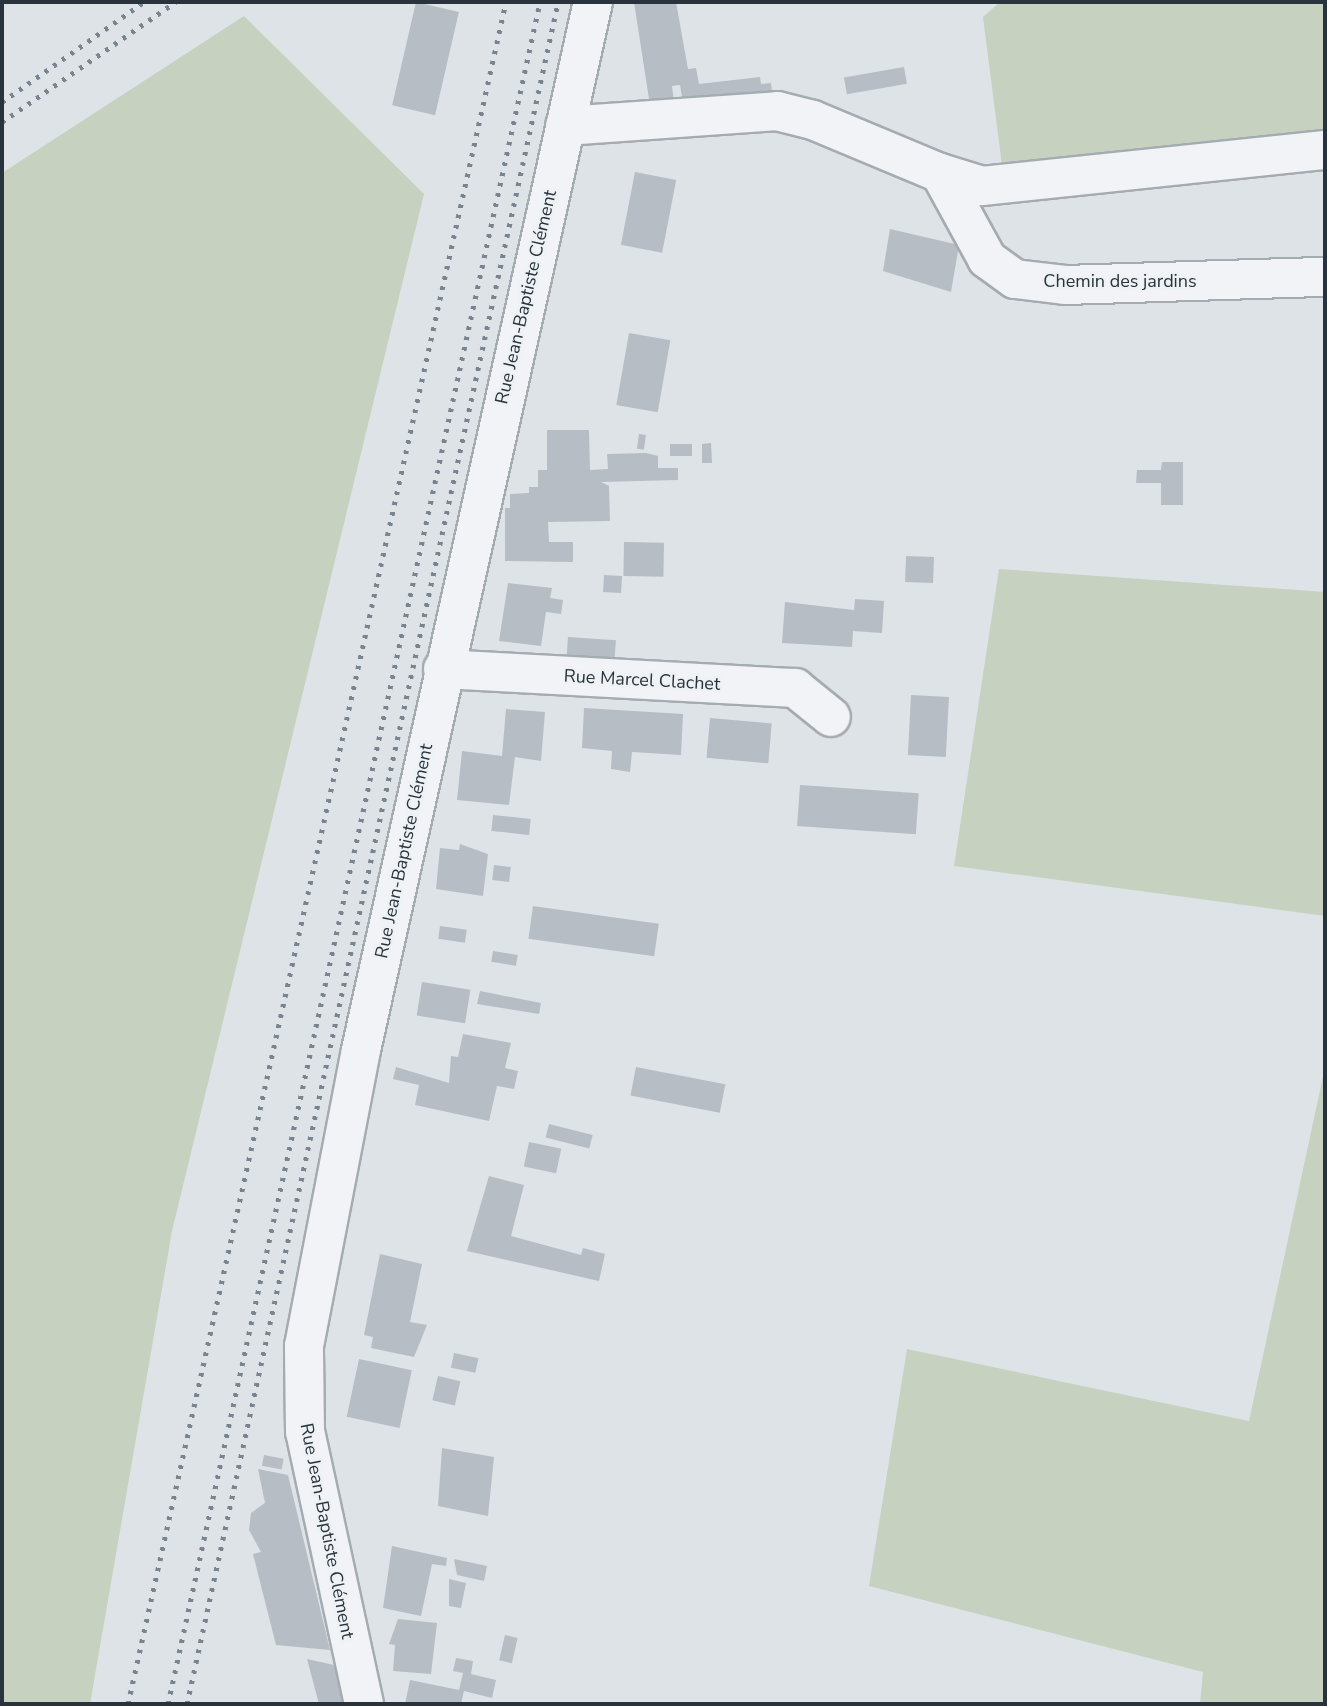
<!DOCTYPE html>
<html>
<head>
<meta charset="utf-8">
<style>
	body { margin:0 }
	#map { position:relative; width:1327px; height:1706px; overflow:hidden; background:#dee3e7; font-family:"Nunito Sans",sans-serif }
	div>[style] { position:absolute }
	.green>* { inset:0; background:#c6d1c0 }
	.building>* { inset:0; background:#b6bdc4; transform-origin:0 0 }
	.roads { filter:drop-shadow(2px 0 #a4abb1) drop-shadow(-2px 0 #a4abb1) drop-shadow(0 2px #a4abb1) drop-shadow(0 -2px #a4abb1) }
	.minor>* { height:38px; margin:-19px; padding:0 19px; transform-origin:19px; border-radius:19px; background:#f1f3f6 }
	.rail>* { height:5px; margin-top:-2.5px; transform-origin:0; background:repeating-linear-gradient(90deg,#798490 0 3.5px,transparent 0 10.5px) }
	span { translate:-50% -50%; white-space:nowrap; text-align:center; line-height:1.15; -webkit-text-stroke:5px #eef2f5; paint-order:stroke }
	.street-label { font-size:18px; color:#28333d }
	.frame { position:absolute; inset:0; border:4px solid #28333d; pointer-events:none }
</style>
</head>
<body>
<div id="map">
	<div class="green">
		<div style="clip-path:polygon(1000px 2px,1325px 2px,1325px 140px,1003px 173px,983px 17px)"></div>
		<div style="clip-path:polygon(244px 16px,424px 194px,172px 1231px,90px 1704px,2px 1704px,2px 173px)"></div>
		<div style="clip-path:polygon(999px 569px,1325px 592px,1325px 916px,954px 866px)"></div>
		<div style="clip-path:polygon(1325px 1067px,1325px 1704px,1200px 1704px,1203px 1672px,869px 1586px,907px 1349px,1249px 1421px)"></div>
	</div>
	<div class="building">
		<div style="left:416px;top:2px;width:44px;height:106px;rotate:13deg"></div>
		<div style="clip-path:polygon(634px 2px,676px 2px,688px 69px,696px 68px,699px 84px,760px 77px,761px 84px,771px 83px,773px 99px,684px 109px,680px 85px,672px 86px,675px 110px,651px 112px)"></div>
		<div style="left:904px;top:67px;width:17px;height:61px;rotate:80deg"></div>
		<div style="left:635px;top:172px;width:42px;height:74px;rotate:11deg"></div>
		<div style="clip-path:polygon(890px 229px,959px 245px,951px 292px,883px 271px)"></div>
		<div style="left:629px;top:333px;width:42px;height:73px;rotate:10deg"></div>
		<div style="clip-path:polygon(547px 430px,589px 430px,590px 470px,608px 469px,607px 454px,646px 453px,658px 456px,658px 468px,678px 468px,678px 480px,601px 482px,609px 486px,610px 521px,548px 522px,549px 542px,573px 542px,573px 562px,505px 561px,505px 508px,510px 508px,510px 494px,529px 493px,529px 487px,538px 487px,538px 470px,547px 470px)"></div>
		<div style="left:639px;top:434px;width:7px;height:15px;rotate:8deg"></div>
		<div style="clip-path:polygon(711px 443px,712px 463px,702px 463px,702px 444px)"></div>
		<div style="left:692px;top:444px;width:12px;height:22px;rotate:90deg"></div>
		<div style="clip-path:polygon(1162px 462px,1183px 462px,1183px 505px,1161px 505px,1161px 483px,1136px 483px,1137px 470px,1161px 470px)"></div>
		<div style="left:624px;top:542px;width:40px;height:34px;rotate:1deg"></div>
		<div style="left:906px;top:556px;width:28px;height:26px;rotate:2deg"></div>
		<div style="left:604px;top:575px;width:18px;height:17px;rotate:3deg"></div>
		<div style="clip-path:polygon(508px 583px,552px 588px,550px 598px,563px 600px,561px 614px,546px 612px,541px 646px,499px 641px)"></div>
		<div style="clip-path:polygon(855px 599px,884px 601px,882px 633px,853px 631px,852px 647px,782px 643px,785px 602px,854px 610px)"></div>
		<div style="left:568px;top:637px;width:48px;height:22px;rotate:4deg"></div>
		<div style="left:911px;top:695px;width:38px;height:60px;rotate:3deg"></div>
		<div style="clip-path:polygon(584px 708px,683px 714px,681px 755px,632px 752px,630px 772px,611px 769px,612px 751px,582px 748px)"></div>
		<div style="clip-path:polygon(506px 709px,545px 712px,541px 761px,515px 757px,509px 805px,457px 800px,462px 751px,502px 756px)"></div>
		<div style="left:710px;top:718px;width:62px;height:40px;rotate:5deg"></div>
		<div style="left:800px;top:785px;width:119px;height:41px;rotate:4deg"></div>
		<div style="left:493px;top:815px;width:38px;height:16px;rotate:6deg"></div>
		<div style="clip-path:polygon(460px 844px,488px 854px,483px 896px,436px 889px,440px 848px,459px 850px)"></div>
		<div style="left:494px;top:865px;width:17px;height:15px;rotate:7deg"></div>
		<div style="left:533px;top:906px;width:127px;height:33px;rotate:8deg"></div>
		<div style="left:440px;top:926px;width:27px;height:13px;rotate:8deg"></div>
		<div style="left:493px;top:951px;width:25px;height:11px;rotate:9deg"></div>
		<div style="left:422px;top:982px;width:49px;height:34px;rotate:9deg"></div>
		<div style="clip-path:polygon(480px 991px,541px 1003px,539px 1014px,477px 1004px)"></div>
		<div style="clip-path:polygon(463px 1034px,511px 1043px,505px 1068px,518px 1071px,514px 1089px,497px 1086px,489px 1121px,415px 1105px,419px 1085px,393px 1079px,396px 1067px,449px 1083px,451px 1056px,458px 1057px)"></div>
		<div style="left:636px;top:1067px;width:91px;height:29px;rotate:11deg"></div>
		<div style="left:549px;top:1124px;width:45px;height:14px;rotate:14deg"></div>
		<div style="left:529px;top:1142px;width:33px;height:25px;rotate:12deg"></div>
		<div style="clip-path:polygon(489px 1176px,524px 1185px,511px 1236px,581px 1255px,583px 1248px,605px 1254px,599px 1281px,467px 1251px)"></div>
		<div style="clip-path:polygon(380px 1254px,422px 1264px,410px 1322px,427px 1325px,414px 1357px,371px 1348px,373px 1337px,364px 1335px)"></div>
		<div style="left:454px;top:1353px;width:25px;height:15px;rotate:12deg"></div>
		<div style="left:359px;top:1359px;width:54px;height:59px;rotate:12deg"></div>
		<div style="left:438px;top:1376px;width:23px;height:25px;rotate:13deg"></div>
		<div style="clip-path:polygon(442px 1448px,494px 1457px,488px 1516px,438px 1506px)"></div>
		<div style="left:264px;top:1455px;width:20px;height:11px;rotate:11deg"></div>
		<div style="clip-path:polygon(258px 1469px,288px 1475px,330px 1650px,276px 1645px,253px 1554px,261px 1552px,249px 1530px,251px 1513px,265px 1503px)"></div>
		<div style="clip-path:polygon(392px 1546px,447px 1558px,446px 1566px,432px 1564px,421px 1616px,383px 1608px)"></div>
		<div style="clip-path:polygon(454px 1559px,487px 1566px,484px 1581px,457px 1575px)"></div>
		<div style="clip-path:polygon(449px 1579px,466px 1583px,461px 1608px,449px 1606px)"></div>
		<div style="clip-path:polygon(398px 1619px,437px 1623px,431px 1674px,393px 1671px,395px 1645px,389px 1644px)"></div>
		<div style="left:505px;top:1635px;width:13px;height:26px;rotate:13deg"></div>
		<div style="clip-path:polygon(456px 1658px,473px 1661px,471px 1674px,496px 1680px,492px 1698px,464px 1691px,461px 1704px,405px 1704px,410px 1680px,459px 1690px,463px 1673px,453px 1671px)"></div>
		<div style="clip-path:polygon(307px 1659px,334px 1665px,343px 1704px,319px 1704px)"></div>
	</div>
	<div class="roads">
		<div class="minor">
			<div style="left:565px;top:126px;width:213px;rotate:-4deg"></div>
			<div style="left:777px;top:111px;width:37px;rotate:14deg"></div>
			<div style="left:813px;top:120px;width:138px;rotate:22.7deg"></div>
			<div style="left:940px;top:173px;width:98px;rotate:61.3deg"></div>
			<div style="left:987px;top:259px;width:34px;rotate:36deg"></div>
			<div style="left:1015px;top:279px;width:50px;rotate:6.8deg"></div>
			<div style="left:1065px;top:285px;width:260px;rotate:-1.8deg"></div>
			<div style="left:940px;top:173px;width:44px;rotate:17.2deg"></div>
			<div style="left:982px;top:186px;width:345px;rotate:-6deg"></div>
			<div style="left:443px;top:669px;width:353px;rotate:3.1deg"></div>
			<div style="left:795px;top:688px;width:46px;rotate:38.9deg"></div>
			<div style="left:364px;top:1704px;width:278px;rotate:-102.2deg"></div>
			<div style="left:305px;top:1432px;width:86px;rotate:-90.7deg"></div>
			<div style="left:304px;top:1346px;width:301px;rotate:-79.1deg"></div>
			<div style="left:361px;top:1050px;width:1073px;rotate:-77.52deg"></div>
		</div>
	</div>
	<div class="rail">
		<div style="left:2px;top:102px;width:174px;rotate:-35.2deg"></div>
		<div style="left:2px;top:122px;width:211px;rotate:-34.7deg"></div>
		<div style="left:128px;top:1704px;width:1743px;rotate:-77.48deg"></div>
		<div style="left:168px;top:1704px;width:1742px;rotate:-77.67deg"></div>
		<div style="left:187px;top:1704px;width:1742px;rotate:-77.7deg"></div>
	</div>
	<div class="street-label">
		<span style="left:1120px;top:281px">Chemin des jardins</span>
		<span style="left:526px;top:297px;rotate:-77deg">Rue Jean-Baptiste Clément</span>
		<span style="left:642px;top:680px;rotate:3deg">Rue Marcel Clachet</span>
		<span style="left:404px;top:851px;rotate:-78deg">Rue Jean-Baptiste Clément</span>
		<span style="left:327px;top:1531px;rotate:79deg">Rue Jean-Baptiste Clément</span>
	</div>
	<div class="frame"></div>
</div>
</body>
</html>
